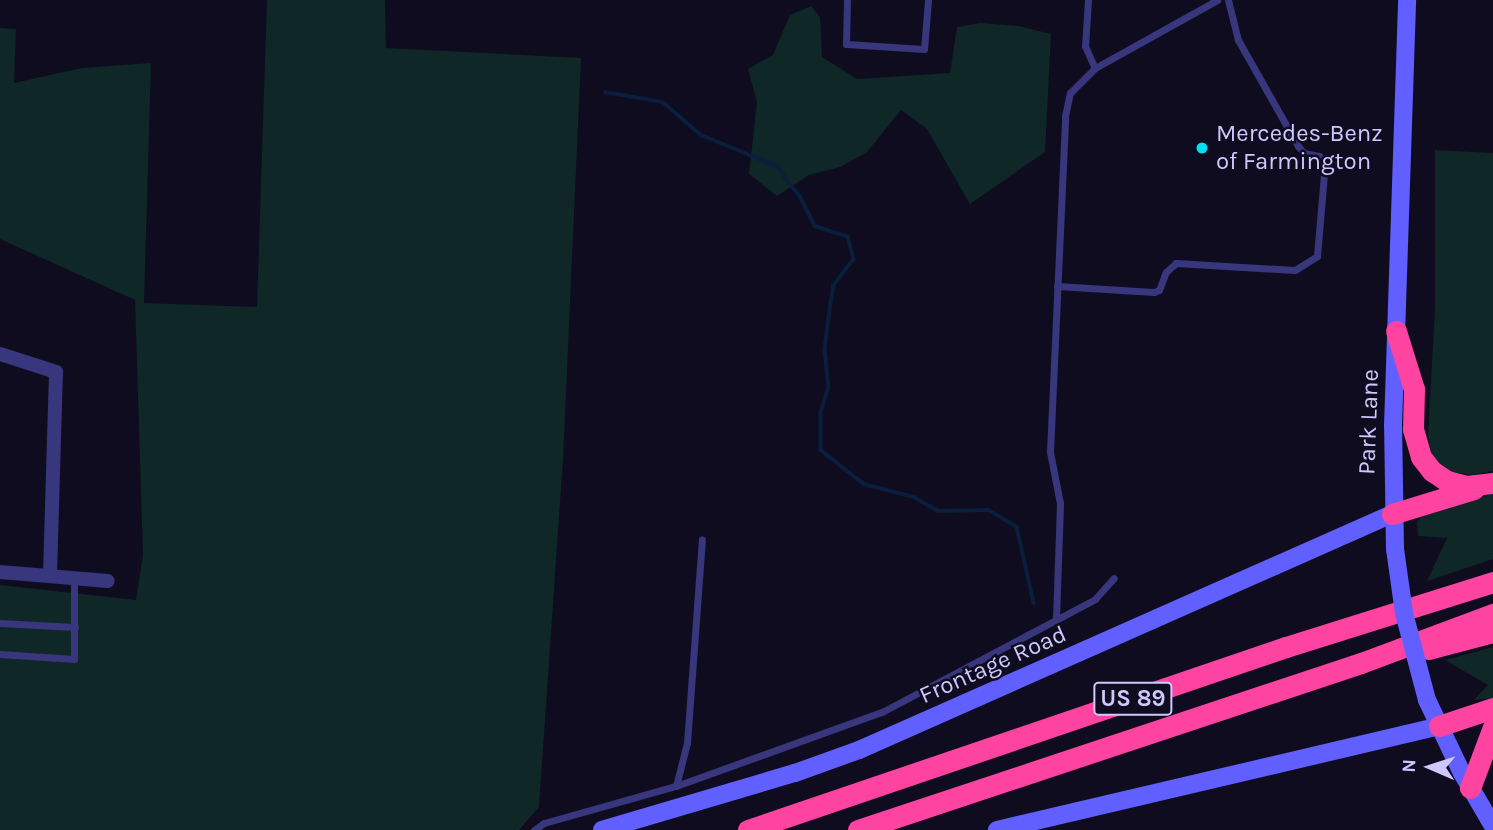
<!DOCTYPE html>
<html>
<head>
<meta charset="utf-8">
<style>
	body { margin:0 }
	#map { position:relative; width:1493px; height:830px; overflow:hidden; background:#0e0c1e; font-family:Karla,sans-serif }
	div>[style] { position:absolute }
	.green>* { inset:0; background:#0f2726 }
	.stream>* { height:3.5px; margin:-1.75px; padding:0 1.75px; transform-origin:1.75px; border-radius:1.75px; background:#0a1e3e }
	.service>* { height:7px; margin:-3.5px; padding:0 3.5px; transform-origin:3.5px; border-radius:3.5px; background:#38367d }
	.minor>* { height:14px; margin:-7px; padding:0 7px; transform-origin:7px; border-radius:7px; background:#38367d }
	.secondary>* { height:18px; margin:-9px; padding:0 9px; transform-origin:9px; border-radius:9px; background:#615fff }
	.motorway>* { height:21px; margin:-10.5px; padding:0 10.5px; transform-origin:10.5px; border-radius:10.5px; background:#ff43a0 }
	.secondary-bridge>* { height:18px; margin:-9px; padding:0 9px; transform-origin:9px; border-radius:9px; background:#615fff }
	.dots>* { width:19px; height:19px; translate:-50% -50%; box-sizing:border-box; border:4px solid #0e0c1e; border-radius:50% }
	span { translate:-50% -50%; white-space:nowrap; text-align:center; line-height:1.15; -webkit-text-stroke:5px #0e0c1e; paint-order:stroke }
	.shield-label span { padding:2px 5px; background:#0e0c1e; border:2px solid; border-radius:5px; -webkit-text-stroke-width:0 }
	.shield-label { font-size:23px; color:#cec8ff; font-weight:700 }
	.poi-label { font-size:24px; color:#cec8ff }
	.left { translate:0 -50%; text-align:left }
	.street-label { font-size:24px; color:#cec8ff }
	.north { position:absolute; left:1395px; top:732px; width:70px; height:70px; -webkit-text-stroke:5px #0e0c1e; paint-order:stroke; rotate:273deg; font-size:19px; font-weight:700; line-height:28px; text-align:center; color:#cec8ff }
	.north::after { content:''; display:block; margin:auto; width:24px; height:32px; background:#cec8ff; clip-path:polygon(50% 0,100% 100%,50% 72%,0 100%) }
</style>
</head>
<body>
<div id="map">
	<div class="green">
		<div style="clip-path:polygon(267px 0,385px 0,386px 48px,581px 58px,563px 459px,539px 807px,519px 830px,0 830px,0 585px,136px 600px,143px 555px,135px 300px,0 239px,0 28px,16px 29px,14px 83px,82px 68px,151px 63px,144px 303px,257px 307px)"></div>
		<div style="clip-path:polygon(811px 6px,820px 17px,822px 57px,857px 79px,950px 73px,957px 27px,980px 23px,1019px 26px,1051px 34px,1045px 152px,970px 204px,927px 129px,901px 110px,867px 152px,840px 167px,809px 175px,777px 196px,749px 174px,757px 102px,748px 69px,773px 55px,790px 15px)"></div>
		<div style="clip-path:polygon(1435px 150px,1493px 153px,1493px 471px,1472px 475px,1453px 472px,1439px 463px,1433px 457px,1428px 436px,1435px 308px)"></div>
		<div style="clip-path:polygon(1493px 494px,1493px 559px,1427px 581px,1447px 538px,1418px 536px,1417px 522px,1421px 517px)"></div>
		<div style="clip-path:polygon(1493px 647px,1493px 698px,1474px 700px,1488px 685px,1445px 660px)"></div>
	</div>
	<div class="stream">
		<div style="left:605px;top:92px;width:59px;rotate:9.8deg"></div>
		<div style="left:663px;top:102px;width:50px;rotate:41deg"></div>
		<div style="left:701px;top:135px;width:82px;rotate:22.2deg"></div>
		<div style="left:777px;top:166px;width:38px;rotate:53deg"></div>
		<div style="left:800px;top:196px;width:34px;rotate:63deg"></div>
		<div style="left:815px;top:226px;width:35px;rotate:18deg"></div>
		<div style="left:848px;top:237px;width:23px;rotate:75deg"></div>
		<div style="left:854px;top:259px;width:34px;rotate:127deg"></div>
		<div style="left:834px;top:286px;width:17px;rotate:100deg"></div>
		<div style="left:831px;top:303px;width:47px;rotate:97.3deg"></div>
		<div style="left:825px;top:350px;width:37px;rotate:84deg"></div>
		<div style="left:829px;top:387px;width:28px;rotate:107deg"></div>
		<div style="left:821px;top:414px;width:36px;rotate:90deg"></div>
		<div style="left:821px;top:450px;width:55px;rotate:38.3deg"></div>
		<div style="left:864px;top:484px;width:52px;rotate:14.6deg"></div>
		<div style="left:914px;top:497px;width:28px;rotate:30deg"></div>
		<div style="left:938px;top:511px;width:51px;rotate:-1.1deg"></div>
		<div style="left:989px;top:510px;width:33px;rotate:31deg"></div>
		<div style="left:1017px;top:527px;width:78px;rotate:77.4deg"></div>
	</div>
	<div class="service">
		<div style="left:847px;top:0;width:44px;rotate:91.3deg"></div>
		<div style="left:846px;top:44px;width:78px;rotate:3.7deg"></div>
		<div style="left:924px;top:49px;width:49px;rotate:-85.3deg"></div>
		<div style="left:1088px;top:0;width:46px;rotate:93.7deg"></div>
		<div style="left:1085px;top:46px;width:24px;rotate:66deg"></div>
		<div style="left:1057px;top:286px;width:97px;rotate:3.5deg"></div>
		<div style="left:1154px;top:292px;width:5px;rotate:-22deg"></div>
		<div style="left:1159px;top:290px;width:19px;rotate:-69deg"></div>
		<div style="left:1166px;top:272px;width:13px;rotate:-42deg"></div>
		<div style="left:1176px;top:263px;width:119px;rotate:3.4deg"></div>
		<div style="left:1295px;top:270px;width:26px;rotate:-32deg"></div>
		<div style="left:1317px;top:256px;width:93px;rotate:-85.1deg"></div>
		<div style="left:1325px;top:163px;width:9px;rotate:-131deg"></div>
		<div style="left:1319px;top:156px;width:15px;rotate:-169deg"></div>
		<div style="left:1304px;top:153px;width:9px;rotate:-131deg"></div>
		<div style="left:1298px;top:146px;width:122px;rotate:-119.5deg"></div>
		<div style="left:1238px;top:40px;width:41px;rotate:-104deg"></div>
		<div style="left:1056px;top:619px;width:116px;rotate:-88deg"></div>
		<div style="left:1060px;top:503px;width:52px;rotate:-101.1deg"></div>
		<div style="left:1050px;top:452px;width:336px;rotate:-87.4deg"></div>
		<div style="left:1065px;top:116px;width:24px;rotate:-78deg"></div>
		<div style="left:1070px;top:93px;width:35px;rotate:-45deg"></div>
		<div style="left:1095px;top:68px;width:140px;rotate:-29.1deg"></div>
		<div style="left:0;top:623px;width:75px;rotate:3.1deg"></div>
		<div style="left:0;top:654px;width:74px;rotate:3.9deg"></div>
		<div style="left:74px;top:659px;width:81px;rotate:-90deg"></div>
		<div style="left:676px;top:786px;width:44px;rotate:-75.7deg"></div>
		<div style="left:687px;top:743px;width:204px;rotate:-85.8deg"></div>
		<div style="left:534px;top:830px;width:12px;rotate:-35deg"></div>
		<div style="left:544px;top:823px;width:137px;rotate:-15.7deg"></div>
		<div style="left:676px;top:786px;width:219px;rotate:-19.8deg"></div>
		<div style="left:882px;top:712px;width:241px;rotate:-27.9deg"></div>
		<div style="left:1095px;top:599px;width:28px;rotate:-48deg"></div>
	</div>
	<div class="minor">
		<div style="left:0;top:354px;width:59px;rotate:17.8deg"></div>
		<div style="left:56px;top:372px;width:204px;rotate:91.7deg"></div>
		<div style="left:0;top:572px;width:108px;rotate:4.8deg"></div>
	</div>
	<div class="secondary">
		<div style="left:1395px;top:549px;width:123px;rotate:-90.9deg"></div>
		<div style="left:1393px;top:426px;width:426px;rotate:-88.1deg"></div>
		<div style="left:1427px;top:700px;width:81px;rotate:64.4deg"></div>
		<div style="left:1462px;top:773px;width:61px;rotate:59.7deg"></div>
		<div style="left:602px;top:830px;width:201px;rotate:-16.5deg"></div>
		<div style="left:795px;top:773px;width:68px;rotate:-19.8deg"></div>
		<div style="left:859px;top:750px;width:583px;rotate:-23.88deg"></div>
		<div style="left:997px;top:830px;width:454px;rotate:-13.2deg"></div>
	</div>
	<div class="motorway">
		<div style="left:1396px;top:331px;width:61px;rotate:72.8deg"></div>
		<div style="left:1414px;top:389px;width:40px;rotate:91.4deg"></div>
		<div style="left:1413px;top:429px;width:29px;rotate:74deg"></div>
		<div style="left:1421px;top:457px;width:18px;rotate:52deg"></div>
		<div style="left:1432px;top:471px;width:18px;rotate:34deg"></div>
		<div style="left:1447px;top:481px;width:21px;rotate:14deg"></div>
		<div style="left:1467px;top:486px;width:26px;rotate:-7deg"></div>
		<div style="left:1392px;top:514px;width:86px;rotate:-17deg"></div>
		<div style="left:1428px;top:649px;width:67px;rotate:-14.7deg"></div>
		<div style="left:1439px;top:726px;width:57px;rotate:-18.4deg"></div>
		<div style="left:1470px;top:788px;width:65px;rotate:-69.3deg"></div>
		<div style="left:748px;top:830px;width:568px;rotate:-18.79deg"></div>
		<div style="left:1286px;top:647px;width:217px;rotate:-17.4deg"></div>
		<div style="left:858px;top:830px;width:530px;rotate:-18.37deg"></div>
		<div style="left:1361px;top:663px;width:141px;rotate:-20.4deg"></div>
	</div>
	<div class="secondary-bridge">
		<div style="left:1395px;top:549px;width:65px;rotate:82deg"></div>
		<div style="left:1404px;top:613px;width:90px;rotate:75.2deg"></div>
	</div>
	<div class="dots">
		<div style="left:1202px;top:148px;background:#00def3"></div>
	</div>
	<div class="shield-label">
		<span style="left:1133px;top:699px">US 89</span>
	</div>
	<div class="poi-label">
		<span class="left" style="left:1216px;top:148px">Mercedes-Benz<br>of Farmington</span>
	</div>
	<div class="street-label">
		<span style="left:1369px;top:422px;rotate:-88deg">Park Lane</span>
		<span style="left:993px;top:665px;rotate:-24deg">Frontage Road</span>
	</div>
	<div class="north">N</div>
</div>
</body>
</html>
